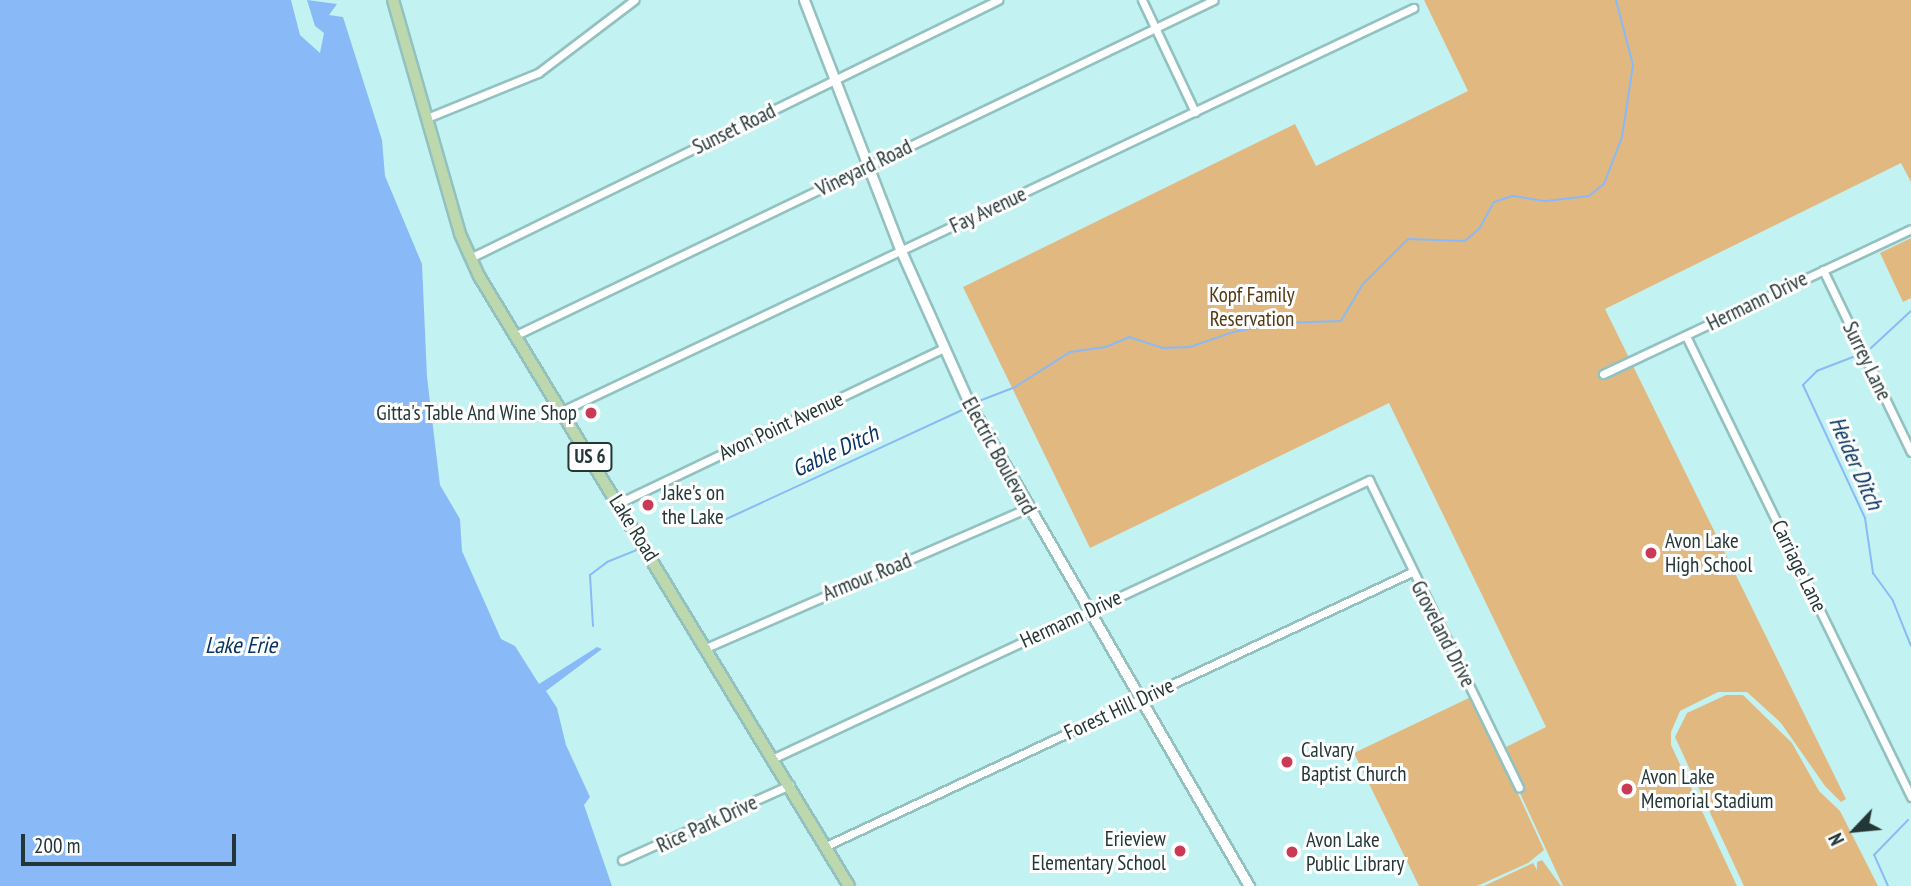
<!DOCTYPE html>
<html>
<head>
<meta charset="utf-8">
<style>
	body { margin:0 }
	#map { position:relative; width:1911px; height:886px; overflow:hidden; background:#c2f3f2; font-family:"PT Sans Narrow",sans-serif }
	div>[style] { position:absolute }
	.green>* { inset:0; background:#e1b880 }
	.water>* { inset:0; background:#89baf7 }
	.stream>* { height:2px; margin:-1px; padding:0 1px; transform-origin:1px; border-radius:1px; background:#89baf7 }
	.roads { filter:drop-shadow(2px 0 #92c1c0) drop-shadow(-2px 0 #92c1c0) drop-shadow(0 2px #92c1c0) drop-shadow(0 -2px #92c1c0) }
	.minor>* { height:7px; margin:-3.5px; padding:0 3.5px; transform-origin:3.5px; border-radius:3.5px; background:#fff }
	.tertiary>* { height:9px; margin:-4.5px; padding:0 4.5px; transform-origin:4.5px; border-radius:4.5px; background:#fff }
	.primary>* { height:10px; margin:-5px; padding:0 5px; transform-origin:5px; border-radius:5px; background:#bdd8ac }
	.dots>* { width:19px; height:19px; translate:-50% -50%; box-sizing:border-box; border:4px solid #fff; border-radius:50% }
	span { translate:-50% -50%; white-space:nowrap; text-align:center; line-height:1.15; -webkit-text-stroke:6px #fff; paint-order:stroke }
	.shield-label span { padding:2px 5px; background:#fff; border:2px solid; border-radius:5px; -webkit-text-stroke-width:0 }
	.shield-label { font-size:19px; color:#233736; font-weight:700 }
	.street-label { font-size:21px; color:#233736 }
	.park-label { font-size:21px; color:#523913 }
	.poi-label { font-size:21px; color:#233736 }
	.right { translate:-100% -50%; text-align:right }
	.left { translate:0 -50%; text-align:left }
	.water-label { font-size:23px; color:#073362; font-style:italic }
	.north { position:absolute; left:1820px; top:795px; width:70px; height:70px; -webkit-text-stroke:5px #fff; paint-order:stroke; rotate:244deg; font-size:19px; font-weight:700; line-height:28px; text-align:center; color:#233736 }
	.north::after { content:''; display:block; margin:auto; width:24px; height:32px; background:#233736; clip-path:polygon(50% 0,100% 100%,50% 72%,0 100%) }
	.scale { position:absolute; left:21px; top:834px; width:215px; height:32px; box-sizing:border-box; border:4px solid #233736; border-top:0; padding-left:9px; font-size:21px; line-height:24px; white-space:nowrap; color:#233736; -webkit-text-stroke:5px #fff; paint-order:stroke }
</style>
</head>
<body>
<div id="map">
	<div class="green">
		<div style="clip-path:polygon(1424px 0,1911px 0,1911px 182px,1901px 163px,1605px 309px,1846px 799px,1841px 802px,1825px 786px,1781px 723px,1747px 692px,1718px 692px,1680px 711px,1671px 732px,1671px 745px,1737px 886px,1563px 886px,1500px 750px,1546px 727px,1389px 403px,1090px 548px,963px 287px,1295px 124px,1316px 166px,1468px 91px)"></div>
		<div style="clip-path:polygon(1911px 238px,1911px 298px,1903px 302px,1880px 253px)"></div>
		<div style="clip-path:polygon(1726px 695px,1743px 695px,1792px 743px,1819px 791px,1840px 811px,1878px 886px,1744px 886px,1675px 737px,1687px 713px)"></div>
		<div style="clip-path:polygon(1473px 696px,1544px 850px,1528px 863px,1477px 886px,1419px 886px,1354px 753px)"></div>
		<div style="clip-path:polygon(1542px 860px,1561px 886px,1484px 886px,1533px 863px,1537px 870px,1537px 862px)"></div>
	</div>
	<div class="water">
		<div style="clip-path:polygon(0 0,291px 0,300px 35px,320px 53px,324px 33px,315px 26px,307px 0,337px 4px,329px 15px,343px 17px,382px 140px,385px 176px,422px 264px,427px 377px,440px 485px,460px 519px,462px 551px,501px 639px,515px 646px,539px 684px,597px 647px,602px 649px,546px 691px,557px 708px,566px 745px,590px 797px,584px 805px,612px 886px,0 886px)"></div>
	</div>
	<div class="stream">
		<div style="left:1871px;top:348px;width:54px;rotate:-42.8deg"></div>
		<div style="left:1853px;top:357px;width:39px;rotate:159deg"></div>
		<div style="left:1817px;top:371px;width:20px;rotate:135deg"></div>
		<div style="left:1803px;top:385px;width:147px;rotate:65deg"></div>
		<div style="left:1865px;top:518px;width:56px;rotate:81.7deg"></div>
		<div style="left:1873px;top:573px;width:34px;rotate:54deg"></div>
		<div style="left:1893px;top:601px;width:48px;rotate:68.2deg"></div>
		<div style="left:979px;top:401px;width:39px;rotate:-21deg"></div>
		<div style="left:1015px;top:387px;width:65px;rotate:-32.5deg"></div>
		<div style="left:1070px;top:352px;width:36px;rotate:-8deg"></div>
		<div style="left:1106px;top:347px;width:25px;rotate:-23deg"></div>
		<div style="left:1129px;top:337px;width:36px;rotate:18deg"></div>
		<div style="left:1163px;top:348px;width:27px;rotate:-2deg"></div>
		<div style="left:1190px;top:347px;width:46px;rotate:-19.2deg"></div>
		<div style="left:1233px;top:332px;width:50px;rotate:-10.4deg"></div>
		<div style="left:1282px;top:323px;width:59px;rotate:-1.9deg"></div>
		<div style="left:1341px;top:321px;width:43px;rotate:-59.3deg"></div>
		<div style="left:1363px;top:284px;width:64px;rotate:-45deg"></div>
		<div style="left:1408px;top:239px;width:57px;rotate:2deg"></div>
		<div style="left:1465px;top:241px;width:18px;rotate:-41deg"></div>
		<div style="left:1479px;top:229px;width:31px;rotate:-61deg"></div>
		<div style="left:1494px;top:202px;width:20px;rotate:-18deg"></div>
		<div style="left:1513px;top:196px;width:33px;rotate:9deg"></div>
		<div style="left:1546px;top:201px;width:43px;rotate:-6.6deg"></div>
		<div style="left:1589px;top:196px;width:19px;rotate:-39deg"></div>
		<div style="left:1604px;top:184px;width:50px;rotate:-69deg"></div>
		<div style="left:1622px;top:137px;width:73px;rotate:-81.3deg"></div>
		<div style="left:1633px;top:65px;width:67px;rotate:-104.7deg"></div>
		<div style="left:722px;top:521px;width:264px;rotate:-24.8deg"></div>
		<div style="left:593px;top:626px;width:51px;rotate:-93.4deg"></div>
		<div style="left:590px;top:575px;width:21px;rotate:-37deg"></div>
		<div style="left:607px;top:562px;width:31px;rotate:-22deg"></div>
		<div style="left:1888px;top:886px;width:34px;rotate:-114deg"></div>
		<div style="left:1874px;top:855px;width:49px;rotate:-45.8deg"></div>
	</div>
	<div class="roads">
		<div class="minor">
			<div style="left:1142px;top:0;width:124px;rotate:64.7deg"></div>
			<div style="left:427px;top:118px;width:120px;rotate:-22.1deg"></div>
			<div style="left:538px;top:73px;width:121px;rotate:-37.2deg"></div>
			<div style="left:470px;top:258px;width:588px;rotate:-26.04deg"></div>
			<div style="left:1823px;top:270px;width:202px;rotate:64.2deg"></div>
			<div style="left:514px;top:336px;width:776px;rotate:-25.64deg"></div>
			<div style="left:1686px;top:336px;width:513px;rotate:63.98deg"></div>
			<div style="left:1603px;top:374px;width:340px;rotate:-25.2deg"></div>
			<div style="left:562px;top:411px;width:942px;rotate:-25.34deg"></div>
			<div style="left:619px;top:503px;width:358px;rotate:-25.5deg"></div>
			<div style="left:708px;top:647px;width:348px;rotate:-23.5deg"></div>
			<div style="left:774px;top:758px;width:657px;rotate:-25.04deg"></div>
			<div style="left:1369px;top:480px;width:342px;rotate:64deg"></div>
			<div style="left:826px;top:846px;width:647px;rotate:-25.06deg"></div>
			<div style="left:622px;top:860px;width:184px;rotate:-24.1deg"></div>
		</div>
		<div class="tertiary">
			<div style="left:804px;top:0;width:269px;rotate:68.9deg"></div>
			<div style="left:901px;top:251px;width:164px;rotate:65.9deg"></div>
			<div style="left:968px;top:401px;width:561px;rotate:59.91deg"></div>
		</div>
		<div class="primary">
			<div style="left:393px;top:0;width:243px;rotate:74deg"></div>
			<div style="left:460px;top:234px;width:46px;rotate:65.7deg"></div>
			<div style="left:479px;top:276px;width:713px;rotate:58.76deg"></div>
		</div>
	</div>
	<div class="dots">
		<div style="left:591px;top:413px;background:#ca3a55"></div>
		<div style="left:648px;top:505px;background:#ca3a55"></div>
		<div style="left:1651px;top:553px;background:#ca3a55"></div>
		<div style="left:1287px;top:762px;background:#ca3a55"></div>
		<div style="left:1627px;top:789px;background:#ca3a55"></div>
		<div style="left:1180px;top:851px;background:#ca3a55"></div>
		<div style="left:1292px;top:852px;background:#ca3a55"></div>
	</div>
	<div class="shield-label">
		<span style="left:590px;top:457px">US 6</span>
	</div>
	<div class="street-label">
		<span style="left:734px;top:129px;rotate:-26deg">Sunset Road</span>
		<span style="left:864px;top:168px;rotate:-26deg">Vineyard Road</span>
		<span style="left:988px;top:210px;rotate:-25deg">Fay Avenue</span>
		<span style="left:1757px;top:301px;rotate:-26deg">Hermann Drive</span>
		<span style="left:1867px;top:361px;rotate:64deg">Surrey Lane</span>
		<span style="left:781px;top:426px;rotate:-25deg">Avon Point Avenue</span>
		<span style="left:999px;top:456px;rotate:61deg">Electric Boulevard</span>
		<span style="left:634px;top:528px;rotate:58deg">Lake Road</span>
		<span style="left:1799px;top:566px;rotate:64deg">Carriage Lane</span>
		<span style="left:867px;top:577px;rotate:-22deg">Armour Road</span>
		<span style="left:1071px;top:619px;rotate:-25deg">Hermann Drive</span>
		<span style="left:1443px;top:634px;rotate:63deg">Groveland Drive</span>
		<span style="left:1119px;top:709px;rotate:-25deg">Forest Hill Drive</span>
		<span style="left:707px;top:824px;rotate:-25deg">Rice Park Drive</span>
	</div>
	<div class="park-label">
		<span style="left:1252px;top:307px">Kopf Family<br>Reservation</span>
	</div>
	<div class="poi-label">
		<span class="right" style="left:577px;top:413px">Gitta's Table And Wine Shop</span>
		<span class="left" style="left:662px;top:505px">Jake's on<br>the Lake</span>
		<span class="left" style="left:1665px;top:553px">Avon Lake<br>High School</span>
		<span class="left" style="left:1301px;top:762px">Calvary<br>Baptist Church</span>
		<span class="left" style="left:1641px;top:789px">Avon Lake<br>Memorial Stadium</span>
		<span class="right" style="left:1166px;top:851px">Erieview<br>Elementary School</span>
		<span class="left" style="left:1306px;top:852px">Avon Lake<br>Public Library</span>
	</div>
	<div class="water-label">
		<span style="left:835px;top:451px;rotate:-25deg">Gable Ditch</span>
		<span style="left:1856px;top:463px;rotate:66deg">Heider Ditch</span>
		<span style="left:241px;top:645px">Lake Erie</span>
	</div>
	<div class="north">N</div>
	<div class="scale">200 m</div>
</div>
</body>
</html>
